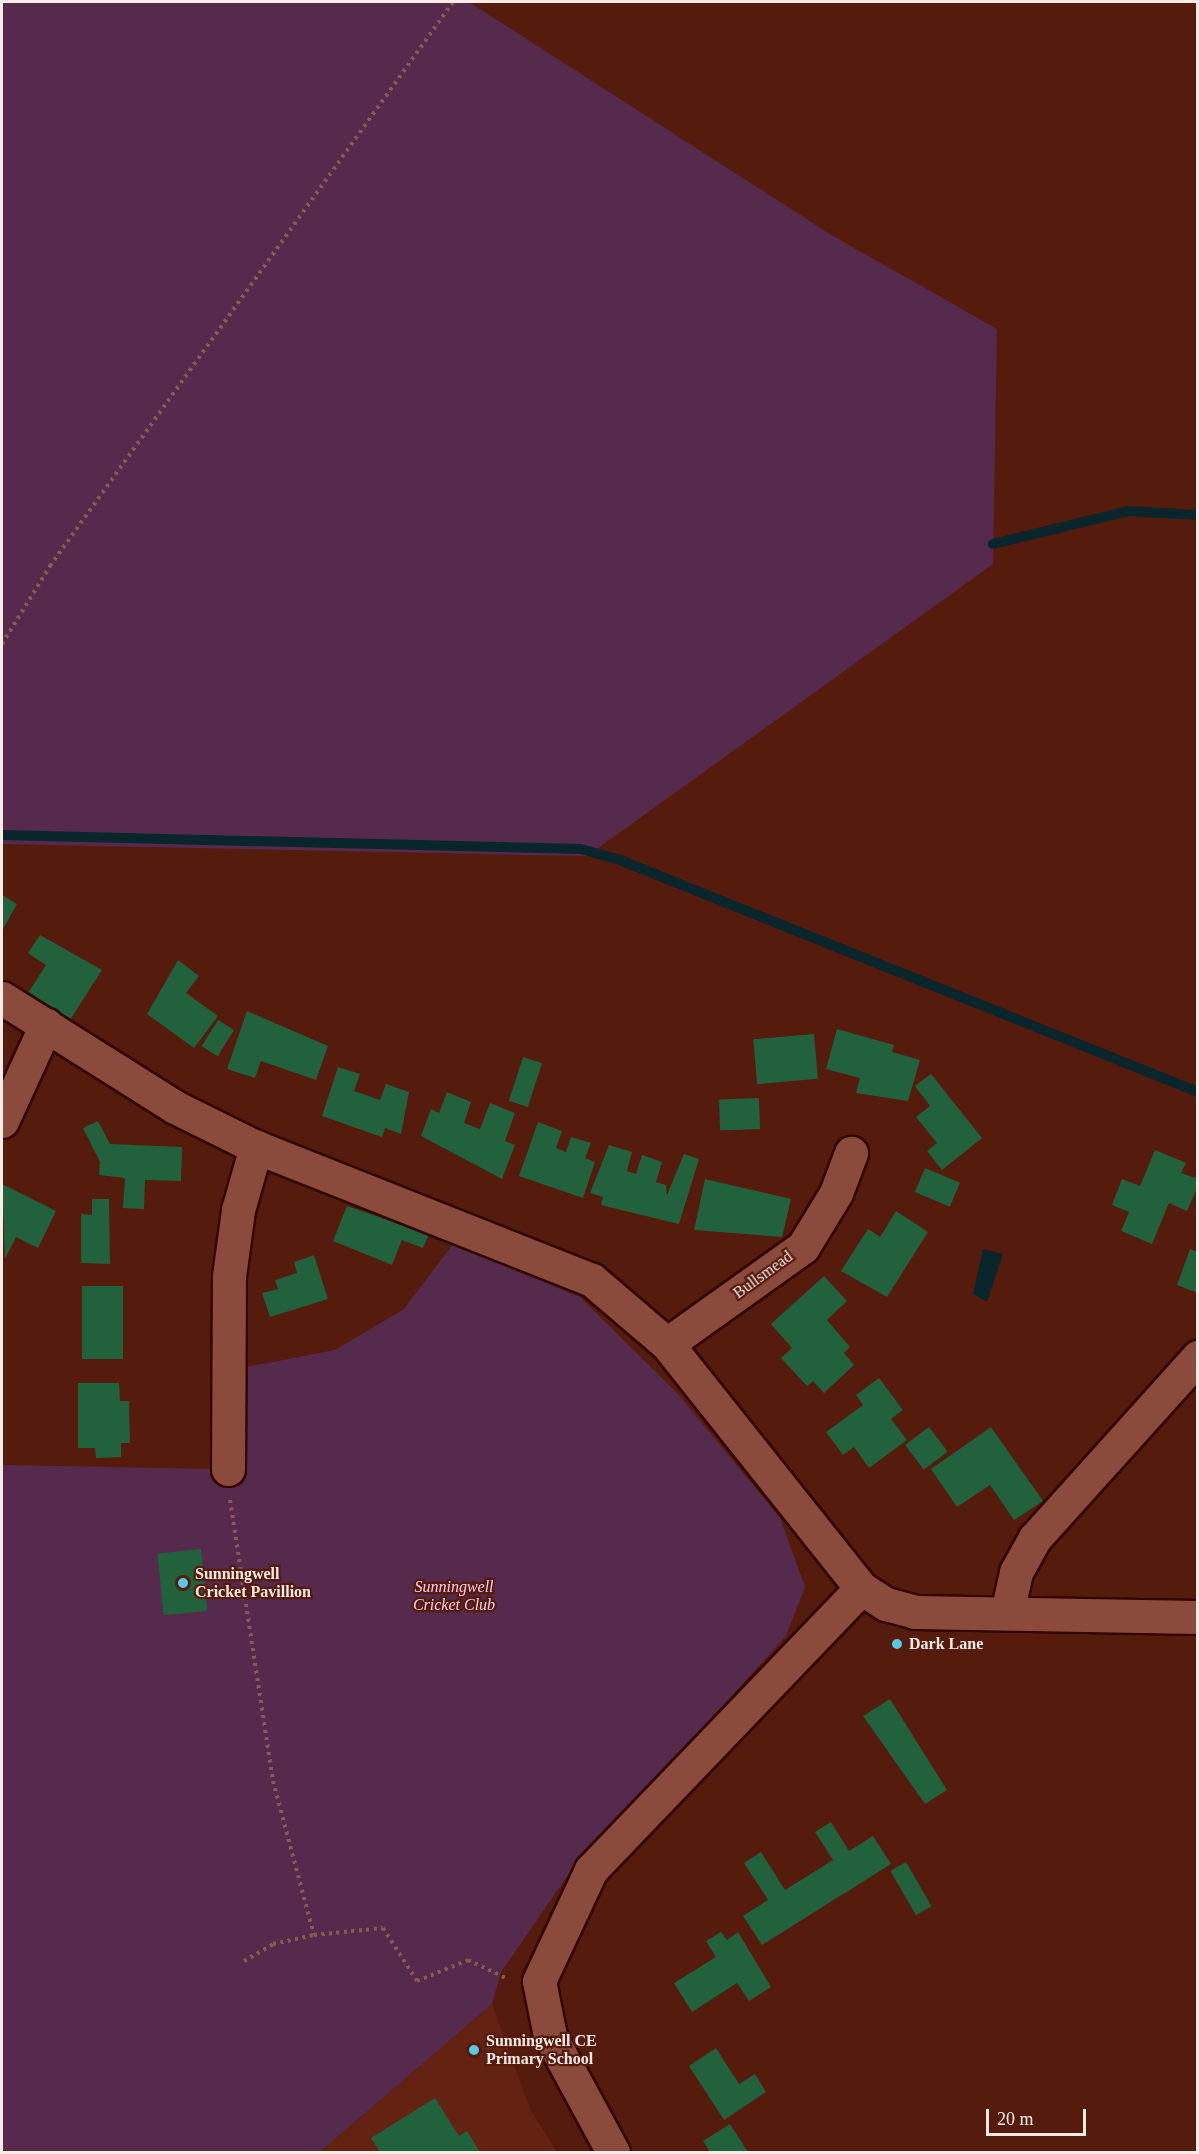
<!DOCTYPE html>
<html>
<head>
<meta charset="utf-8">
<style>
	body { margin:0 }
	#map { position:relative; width:1199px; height:2154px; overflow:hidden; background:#551b0d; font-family:"Times New Roman",serif }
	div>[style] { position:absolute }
	.built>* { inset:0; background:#642212 }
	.green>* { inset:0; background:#552a4d }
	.water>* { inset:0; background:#08262c }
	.stream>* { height:10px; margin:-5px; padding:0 5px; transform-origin:5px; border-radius:5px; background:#08262c }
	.building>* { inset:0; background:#21613c; transform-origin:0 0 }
	.path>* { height:4px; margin-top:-2px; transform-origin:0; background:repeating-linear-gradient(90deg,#885b50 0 3px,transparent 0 7.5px) }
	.roads { filter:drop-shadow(2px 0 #320701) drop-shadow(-2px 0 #320701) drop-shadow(0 2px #320701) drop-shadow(0 -2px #320701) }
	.minor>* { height:33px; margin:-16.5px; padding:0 16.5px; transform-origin:16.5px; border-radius:16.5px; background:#8b4b3c }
	.dots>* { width:16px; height:16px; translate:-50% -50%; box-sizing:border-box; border:3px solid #551b0d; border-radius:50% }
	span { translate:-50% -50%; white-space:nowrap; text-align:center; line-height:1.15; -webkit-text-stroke:4.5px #551b0d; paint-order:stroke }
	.street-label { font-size:16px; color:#fbebe7 }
	.poi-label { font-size:16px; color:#fbebe7; font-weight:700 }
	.left { translate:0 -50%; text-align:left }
	.park-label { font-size:16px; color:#fcccf1; font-style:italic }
	.frame { position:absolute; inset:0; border:3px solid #fbebe7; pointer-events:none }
	.scale { position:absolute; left:986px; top:2109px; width:100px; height:27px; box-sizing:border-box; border:3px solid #fbebe7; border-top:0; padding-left:8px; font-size:18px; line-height:21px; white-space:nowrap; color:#fbebe7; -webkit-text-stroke:4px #551b0d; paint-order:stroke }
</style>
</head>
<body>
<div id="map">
	<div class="built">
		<div style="clip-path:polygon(492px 2004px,530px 2109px,557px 2152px,320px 2152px)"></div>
	</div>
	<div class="green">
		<div style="clip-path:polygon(2px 2px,469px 2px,833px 236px,997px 329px,993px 564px,587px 856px,2px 844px)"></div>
		<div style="clip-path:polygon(453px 1244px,580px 1297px,678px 1394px,780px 1518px,805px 1587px,786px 1636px,566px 1878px,501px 1972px,492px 2004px,320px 2152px,2px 2152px,2px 1465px,214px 1469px,215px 1373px,335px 1350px,404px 1309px)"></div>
	</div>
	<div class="water">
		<div style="clip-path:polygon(983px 1249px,1003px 1254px,987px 1302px,973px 1294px)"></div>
	</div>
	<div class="stream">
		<div style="left:993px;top:544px;width:139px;rotate:-13.7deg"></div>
		<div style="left:1128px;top:511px;width:70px;rotate:3.3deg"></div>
		<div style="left:2px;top:835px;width:579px;rotate:1.39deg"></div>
		<div style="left:581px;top:849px;width:41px;rotate:15.8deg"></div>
		<div style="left:620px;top:860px;width:623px;rotate:21.87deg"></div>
	</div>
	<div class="building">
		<div style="clip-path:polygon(2px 895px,17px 904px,2px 931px)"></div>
		<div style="clip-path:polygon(40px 935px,102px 970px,70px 1020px,28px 993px,46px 965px,28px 953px)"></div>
		<div style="clip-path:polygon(178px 960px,199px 976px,186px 993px,218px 1016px,194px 1048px,147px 1014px)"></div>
		<div style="clip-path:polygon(247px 1011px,328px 1046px,316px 1080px,261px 1061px,255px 1078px,227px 1069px)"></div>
		<div style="left:218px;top:1020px;width:19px;height:31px;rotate:32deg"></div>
		<div style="clip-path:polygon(837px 1029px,894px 1045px,892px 1052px,920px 1060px,908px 1101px,856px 1093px,860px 1078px,826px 1069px)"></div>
		<div style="left:814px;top:1034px;width:45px;height:61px;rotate:85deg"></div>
		<div style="left:523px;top:1057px;width:20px;height:46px;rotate:18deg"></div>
		<div style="clip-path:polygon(338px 1067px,360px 1074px,354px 1091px,380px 1100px,386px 1084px,409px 1092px,401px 1134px,385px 1128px,382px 1137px,322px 1116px)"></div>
		<div style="clip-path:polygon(931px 1074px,982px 1138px,942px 1170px,927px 1151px,937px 1143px,916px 1117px,930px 1106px,915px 1086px)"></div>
		<div style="clip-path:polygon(447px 1092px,471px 1102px,464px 1123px,480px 1129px,490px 1103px,515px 1113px,505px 1141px,515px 1145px,502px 1179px,421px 1136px,431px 1109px,439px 1113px)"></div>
		<div style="left:759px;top:1098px;width:31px;height:40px;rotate:88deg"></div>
		<div style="clip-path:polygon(98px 1121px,110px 1144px,182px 1147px,181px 1181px,145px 1180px,144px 1209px,123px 1208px,125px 1178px,99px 1175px,100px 1162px,83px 1128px)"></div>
		<div style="clip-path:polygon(538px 1122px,562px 1131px,556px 1148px,566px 1152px,571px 1137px,591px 1143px,585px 1158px,595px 1162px,583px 1198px,519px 1176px)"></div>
		<div style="clip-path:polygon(609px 1145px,632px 1152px,627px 1171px,636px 1174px,642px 1155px,662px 1162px,656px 1182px,666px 1185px,667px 1195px,684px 1154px,699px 1159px,679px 1224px,601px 1205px,603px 1197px,590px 1193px)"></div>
		<div style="clip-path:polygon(1155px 1150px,1186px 1163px,1181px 1173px,1198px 1179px,1198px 1186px,1187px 1211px,1169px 1203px,1152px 1244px,1121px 1231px,1129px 1212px,1112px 1205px,1122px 1179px,1140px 1186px)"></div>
		<div style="left:925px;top:1168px;width:38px;height:26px;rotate:23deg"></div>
		<div style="clip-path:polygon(705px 1179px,791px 1199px,782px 1237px,694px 1230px)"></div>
		<div style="clip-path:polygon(2px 1184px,56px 1211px,38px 1248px,16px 1237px,5px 1259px)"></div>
		<div style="clip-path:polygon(92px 1199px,109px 1199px,110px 1264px,81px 1263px,81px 1214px,92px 1215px)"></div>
		<div style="clip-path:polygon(347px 1206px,429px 1234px,423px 1248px,402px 1240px,392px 1265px,333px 1241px)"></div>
		<div style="clip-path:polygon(896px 1211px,928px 1232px,887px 1297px,841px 1271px,868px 1229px,880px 1237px)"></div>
		<div style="clip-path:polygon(1190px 1249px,1198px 1252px,1198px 1293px,1177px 1285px)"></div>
		<div style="clip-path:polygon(314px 1255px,328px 1299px,270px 1317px,262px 1293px,278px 1289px,275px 1280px,297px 1273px,294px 1262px)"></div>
		<div style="clip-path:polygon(824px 1276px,847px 1301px,827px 1320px,850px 1347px,844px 1353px,854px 1365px,824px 1393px,813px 1381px,807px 1386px,781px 1358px,792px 1348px,771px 1324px)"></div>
		<div style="left:82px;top:1286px;width:41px;height:73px"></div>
		<div style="clip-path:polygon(879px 1378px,903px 1410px,891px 1419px,907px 1440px,869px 1468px,854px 1447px,843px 1455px,826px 1432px,863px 1405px,856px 1395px)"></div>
		<div style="clip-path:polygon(78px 1383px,119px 1383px,120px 1401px,129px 1401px,130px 1443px,121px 1443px,121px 1457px,96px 1458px,95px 1448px,78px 1448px)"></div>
		<div style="left:929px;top:1427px;width:31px;height:30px;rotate:53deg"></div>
		<div style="clip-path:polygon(991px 1427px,1043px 1501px,1014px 1520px,990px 1485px,957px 1507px,931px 1469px)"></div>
		<div style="left:201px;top:1549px;width:62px;height:44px;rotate:84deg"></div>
		<div style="clip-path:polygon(890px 1699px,947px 1790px,925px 1804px,863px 1716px)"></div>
		<div style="clip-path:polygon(831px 1822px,849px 1851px,873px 1836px,891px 1864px,762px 1945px,743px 1916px,768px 1900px,744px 1863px,761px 1852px,785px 1890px,833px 1860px,815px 1832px)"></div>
		<div style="left:906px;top:1862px;width:51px;height:18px;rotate:60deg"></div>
		<div style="clip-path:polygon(721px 1932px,727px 1940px,738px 1932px,771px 1987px,749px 2001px,737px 1983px,692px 2012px,674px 1983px,716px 1957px,706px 1941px)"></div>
		<div style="clip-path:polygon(716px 2048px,739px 2084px,755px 2074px,766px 2092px,724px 2120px,689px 2066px)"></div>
		<div style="clip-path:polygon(435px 2098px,459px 2136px,467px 2131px,480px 2152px,380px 2152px,371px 2138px)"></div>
		<div style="clip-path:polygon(730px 2124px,748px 2152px,710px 2152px,703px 2141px)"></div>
	</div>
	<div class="path">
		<div style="left:2px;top:644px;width:92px;rotate:-58.4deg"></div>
		<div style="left:50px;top:566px;width:693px;rotate:-54.45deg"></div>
		<div style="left:230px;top:1500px;width:284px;rotate:81.3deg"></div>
		<div style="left:273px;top:1781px;width:159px;rotate:75.1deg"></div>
		<div style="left:314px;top:1935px;width:69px;rotate:-5.8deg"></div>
		<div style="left:383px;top:1928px;width:63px;rotate:57.3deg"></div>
		<div style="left:417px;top:1981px;width:55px;rotate:-22.4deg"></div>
		<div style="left:468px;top:1960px;width:42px;rotate:25.3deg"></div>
		<div style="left:244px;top:1961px;width:34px;rotate:-30deg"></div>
		<div style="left:273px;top:1944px;width:42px;rotate:-12.4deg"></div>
	</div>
	<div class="roads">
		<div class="minor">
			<div style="left:2px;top:998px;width:204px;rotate:32.2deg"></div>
			<div style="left:175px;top:1107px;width:90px;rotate:26.3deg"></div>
			<div style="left:256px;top:1147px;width:361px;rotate:21.6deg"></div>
			<div style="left:592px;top:1280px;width:99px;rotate:40.5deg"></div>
			<div style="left:667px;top:1344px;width:312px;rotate:51.5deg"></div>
			<div style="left:861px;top:1588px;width:30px;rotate:33deg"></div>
			<div style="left:886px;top:1604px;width:30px;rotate:15deg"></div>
			<div style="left:915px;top:1612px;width:283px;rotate:1deg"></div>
			<div style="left:2px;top:1121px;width:106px;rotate:-65.4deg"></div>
			<div style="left:667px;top:1344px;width:167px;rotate:-35.5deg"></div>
			<div style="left:803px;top:1247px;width:63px;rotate:-58.6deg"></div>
			<div style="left:836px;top:1193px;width:43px;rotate:-69.4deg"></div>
			<div style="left:228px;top:1469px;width:193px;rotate:-89.7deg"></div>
			<div style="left:229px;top:1276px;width:67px;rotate:-82.2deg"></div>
			<div style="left:238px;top:1210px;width:66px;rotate:-74.1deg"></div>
			<div style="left:1007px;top:1613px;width:42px;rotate:-77.6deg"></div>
			<div style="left:1016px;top:1572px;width:39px;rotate:-61deg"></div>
			<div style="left:1035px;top:1538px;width:244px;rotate:-48deg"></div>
			<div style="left:613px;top:2152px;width:132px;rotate:-118.5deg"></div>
			<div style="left:550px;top:2036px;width:56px;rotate:-101.3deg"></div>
			<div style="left:539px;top:1981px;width:123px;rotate:-64.9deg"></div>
			<div style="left:591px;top:1870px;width:390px;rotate:-46.2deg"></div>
		</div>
	</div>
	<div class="dots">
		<div style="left:183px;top:1583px;background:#57c9e2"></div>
		<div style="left:897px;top:1644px;background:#57c9e2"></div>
		<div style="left:474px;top:2050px;background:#57c9e2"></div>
	</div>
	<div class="street-label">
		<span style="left:763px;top:1275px;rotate:-36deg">Bullsmead</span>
	</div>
	<div class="poi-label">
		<span class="left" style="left:195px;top:1583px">Sunningwell<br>Cricket Pavillion</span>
		<span class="left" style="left:909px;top:1644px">Dark Lane</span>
		<span class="left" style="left:486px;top:2050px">Sunningwell CE<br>Primary School</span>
	</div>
	<div class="park-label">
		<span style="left:454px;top:1596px">Sunningwell<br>Cricket Club</span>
	</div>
	<div class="frame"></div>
	<div class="scale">20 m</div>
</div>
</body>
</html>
